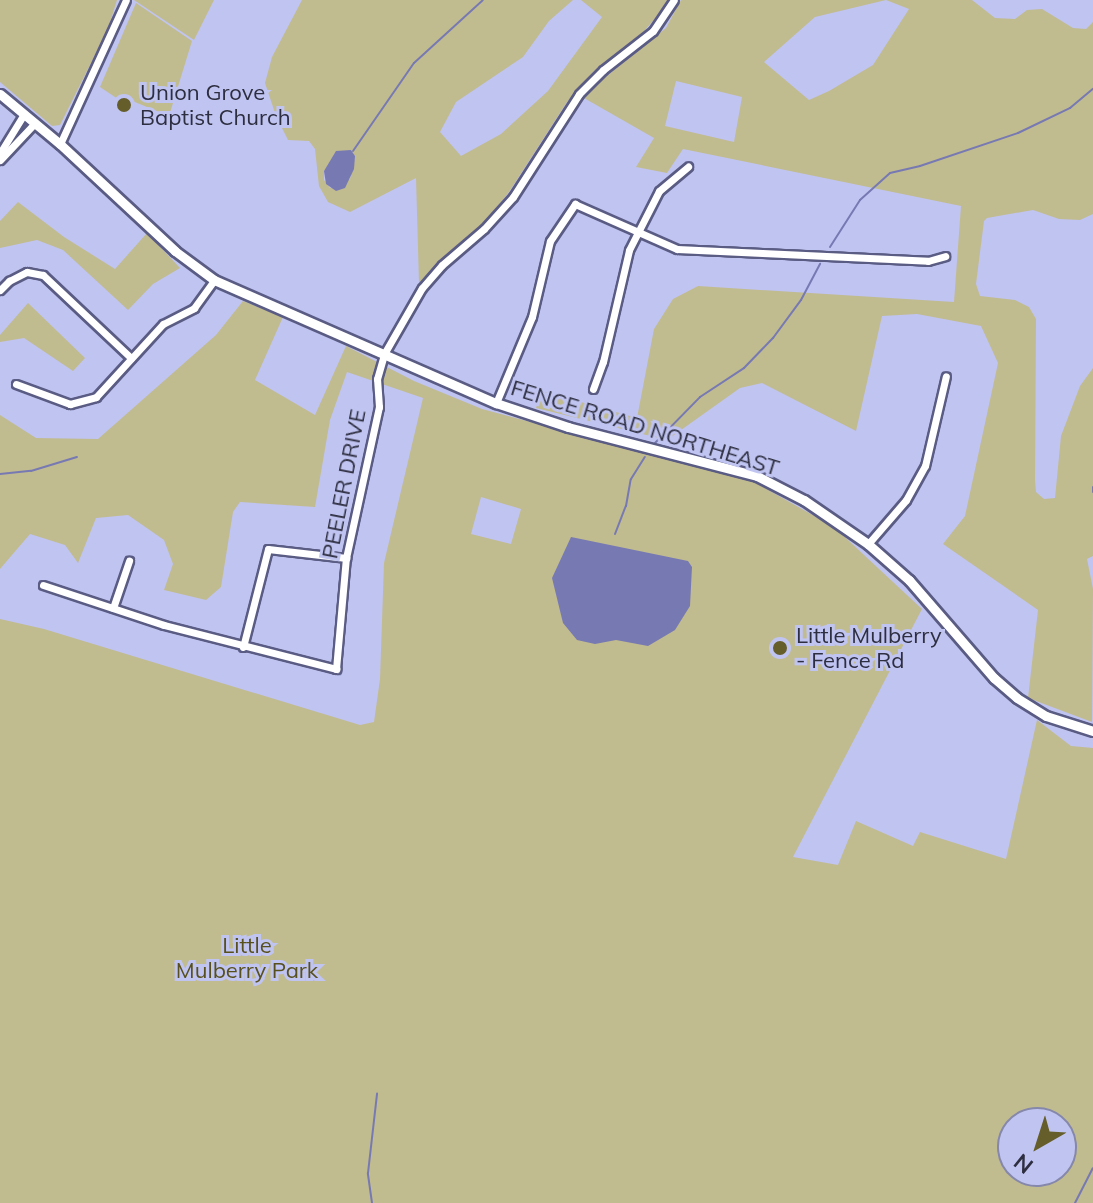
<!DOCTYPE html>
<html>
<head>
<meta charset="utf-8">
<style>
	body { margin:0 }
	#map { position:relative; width:1093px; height:1203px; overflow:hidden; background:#c0c4f1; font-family:Mulish,sans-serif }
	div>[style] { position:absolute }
	.green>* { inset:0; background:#c1bb90 }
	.water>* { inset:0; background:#7779b3 }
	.stream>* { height:2px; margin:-1px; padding:0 1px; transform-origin:1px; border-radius:1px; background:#7779b3 }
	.roads { filter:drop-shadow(2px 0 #5a5c84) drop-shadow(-2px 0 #5a5c84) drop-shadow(0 2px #5a5c84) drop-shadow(0 -2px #5a5c84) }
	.minor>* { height:7px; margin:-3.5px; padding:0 3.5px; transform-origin:3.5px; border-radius:3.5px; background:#fff }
	.tertiary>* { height:9px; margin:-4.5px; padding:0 4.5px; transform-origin:4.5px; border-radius:4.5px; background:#fff }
	.dots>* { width:22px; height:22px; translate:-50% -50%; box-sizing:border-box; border:4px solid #c0c4f1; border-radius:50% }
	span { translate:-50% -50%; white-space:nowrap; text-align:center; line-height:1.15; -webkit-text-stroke:6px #c0c4f1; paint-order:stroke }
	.poi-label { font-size:22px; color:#2d2e40 }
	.left { translate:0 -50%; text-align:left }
	.street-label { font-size:22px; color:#2d2e40 }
	.park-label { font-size:22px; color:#57501d }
	.north { position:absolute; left:997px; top:1107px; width:80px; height:80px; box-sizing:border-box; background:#c0c4f1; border:2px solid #8588aa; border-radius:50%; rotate:219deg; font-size:22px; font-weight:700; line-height:32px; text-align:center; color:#2d2e40 }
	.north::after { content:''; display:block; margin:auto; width:28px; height:36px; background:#655e2b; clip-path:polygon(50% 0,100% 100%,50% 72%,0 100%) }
</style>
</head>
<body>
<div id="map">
	<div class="green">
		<div style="clip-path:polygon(0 0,117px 0,108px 29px,60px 125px,52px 126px,0 82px)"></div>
		<div style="clip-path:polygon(134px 0,214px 0,194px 40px)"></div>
		<div style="clip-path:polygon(evenodd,302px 0,573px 0,549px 21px,523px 57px,456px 102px,440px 132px,461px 156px,501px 134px,548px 91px,602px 17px,581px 0,671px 0,639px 37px,593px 72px,567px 102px,509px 192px,485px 222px,419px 283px,416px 178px,350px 212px,328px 202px,319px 186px,315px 149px,309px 141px,288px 140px,276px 116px,265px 83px,272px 57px,302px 0,351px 150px,355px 156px,350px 179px,330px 188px,324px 180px,324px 171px,351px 150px)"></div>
		<div style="clip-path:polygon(evenodd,681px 0,972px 0,995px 18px,1015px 19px,1027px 10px,1042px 9px,1073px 28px,1086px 29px,1093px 22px,1093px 214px,1080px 220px,1059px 219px,1033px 210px,987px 218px,984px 221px,976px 284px,980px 296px,1015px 300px,1029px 307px,1036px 319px,1035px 480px,1036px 492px,1044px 499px,1055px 498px,1061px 436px,1080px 386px,1093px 368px,1093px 556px,1087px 559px,1093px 589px,1092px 722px,1028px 698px,1038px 610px,943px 544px,965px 516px,998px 363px,981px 326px,917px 314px,882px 316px,856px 431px,762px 383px,740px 388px,667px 440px,536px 408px,542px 391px,637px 418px,654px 329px,673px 299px,698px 286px,954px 302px,961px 206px,683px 149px,667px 173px,636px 167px,654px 138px,584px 98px,566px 126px,561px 122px,593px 80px,607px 76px,666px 28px,681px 0,886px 0,909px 9px,873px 65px,829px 91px,809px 100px,764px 62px,815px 17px,886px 0,681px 0,676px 81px,742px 97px,734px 142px,665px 126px,676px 81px)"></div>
		<div style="clip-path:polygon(136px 3px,192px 41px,169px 116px,120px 96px,118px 99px,100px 87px)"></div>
		<div style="clip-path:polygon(18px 202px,64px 237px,115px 269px,147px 233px,180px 268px,153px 284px,128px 310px,63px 250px,37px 240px,0 248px,0 221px)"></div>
		<div style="clip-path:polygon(evenodd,243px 301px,283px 317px,255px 380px,315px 415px,346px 346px,414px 381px,482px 409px,752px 481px,834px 527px,922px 609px,793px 857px,838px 865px,856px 821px,913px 846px,920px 832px,1006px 859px,1037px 720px,1071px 746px,1093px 748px,1093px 1203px,0 1203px,0 619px,44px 629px,360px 725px,374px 722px,380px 679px,384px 563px,423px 398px,347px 372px,330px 420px,315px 507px,240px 502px,233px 512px,221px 587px,206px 600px,164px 590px,173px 564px,164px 540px,128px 515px,96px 518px,78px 563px,65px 545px,30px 534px,0 569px,0 415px,36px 438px,98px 439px,216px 335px,243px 301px,481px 497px,521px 509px,511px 544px,471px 534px,481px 497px,243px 301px,1013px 1123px,1061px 1123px,1061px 1171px,1013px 1171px,1013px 1123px)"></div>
		<div style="clip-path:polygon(28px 303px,85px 358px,73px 371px,24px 338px,0 342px,0 335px)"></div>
	</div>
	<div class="water">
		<div style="clip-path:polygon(351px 150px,355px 156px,354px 169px,345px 188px,336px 191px,326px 184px,324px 171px,336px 151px)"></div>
		<div style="clip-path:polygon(571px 537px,688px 561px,692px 567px,690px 606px,675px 630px,648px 646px,616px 640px,595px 644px,577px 640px,563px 623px,552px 578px)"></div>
	</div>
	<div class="stream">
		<div style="left:353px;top:151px;width:107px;rotate:-55.3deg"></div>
		<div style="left:414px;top:63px;width:93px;rotate:-42.4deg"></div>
		<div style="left:830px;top:247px;width:56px;rotate:-57.4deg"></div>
		<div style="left:860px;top:200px;width:40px;rotate:-42deg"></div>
		<div style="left:890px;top:173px;width:31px;rotate:-13deg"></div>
		<div style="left:920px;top:166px;width:103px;rotate:-18.6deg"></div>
		<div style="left:1018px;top:133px;width:58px;rotate:-25.7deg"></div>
		<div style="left:1070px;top:108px;width:30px;rotate:-40deg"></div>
		<div style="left:654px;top:444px;width:66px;rotate:-45.6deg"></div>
		<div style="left:700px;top:397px;width:53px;rotate:-33.4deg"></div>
		<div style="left:744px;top:368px;width:42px;rotate:-46deg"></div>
		<div style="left:773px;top:338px;width:47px;rotate:-53.6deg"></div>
		<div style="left:801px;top:300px;width:41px;rotate:-62.2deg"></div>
		<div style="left:0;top:474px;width:31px;rotate:-6deg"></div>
		<div style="left:31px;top:471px;width:48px;rotate:-16.9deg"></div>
		<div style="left:1093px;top:487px;width:5px;rotate:90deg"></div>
		<div style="left:615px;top:534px;width:30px;rotate:-69deg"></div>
		<div style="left:626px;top:506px;width:27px;rotate:-80deg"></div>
		<div style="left:631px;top:479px;width:26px;rotate:-58deg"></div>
		<div style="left:372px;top:1203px;width:30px;rotate:-98deg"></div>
		<div style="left:368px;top:1173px;width:80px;rotate:-83.5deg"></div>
		<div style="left:1075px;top:1203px;width:39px;rotate:-63deg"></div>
	</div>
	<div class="roads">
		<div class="minor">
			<div style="left:60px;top:144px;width:158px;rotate:-65.4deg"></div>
			<div style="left:0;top:153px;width:46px;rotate:-58.4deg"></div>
			<div style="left:0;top:160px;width:51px;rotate:-46.6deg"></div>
			<div style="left:0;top:290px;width:13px;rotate:-45deg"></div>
			<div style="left:9px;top:281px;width:20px;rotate:-27deg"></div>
			<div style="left:27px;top:272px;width:16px;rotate:11deg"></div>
			<div style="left:43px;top:275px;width:121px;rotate:43.3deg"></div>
			<div style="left:16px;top:384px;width:58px;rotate:20.3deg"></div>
			<div style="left:70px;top:404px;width:27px;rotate:-15deg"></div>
			<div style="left:96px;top:397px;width:99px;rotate:-47.5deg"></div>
			<div style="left:163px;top:324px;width:35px;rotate:-27deg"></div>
			<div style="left:194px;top:308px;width:34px;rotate:-54deg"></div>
			<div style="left:593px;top:389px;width:29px;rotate:-70deg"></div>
			<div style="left:603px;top:362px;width:115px;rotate:-76.9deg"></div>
			<div style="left:629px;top:250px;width:66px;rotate:-63deg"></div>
			<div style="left:659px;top:191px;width:38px;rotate:-40deg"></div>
			<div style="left:496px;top:403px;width:93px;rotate:-67.3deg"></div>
			<div style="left:532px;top:317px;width:78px;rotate:-76.7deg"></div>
			<div style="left:550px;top:241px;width:45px;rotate:-56deg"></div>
			<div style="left:575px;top:204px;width:111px;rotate:23.8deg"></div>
			<div style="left:677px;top:249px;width:251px;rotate:2.7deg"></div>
			<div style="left:928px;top:261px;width:18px;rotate:-16deg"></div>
			<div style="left:868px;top:544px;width:58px;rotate:-49.2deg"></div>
			<div style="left:906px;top:500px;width:39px;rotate:-61deg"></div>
			<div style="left:925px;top:466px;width:92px;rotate:-76.9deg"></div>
			<div style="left:43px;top:585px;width:127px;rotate:18.3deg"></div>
			<div style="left:164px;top:625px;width:178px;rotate:14.3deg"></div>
			<div style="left:336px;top:669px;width:111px;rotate:-84.9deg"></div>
			<div style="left:346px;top:558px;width:155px;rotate:-77.7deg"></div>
			<div style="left:379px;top:407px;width:28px;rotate:-94deg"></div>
			<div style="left:377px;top:379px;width:26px;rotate:-74deg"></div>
			<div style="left:384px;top:354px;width:76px;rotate:-60.1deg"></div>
			<div style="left:422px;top:288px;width:30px;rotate:-49deg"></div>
			<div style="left:442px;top:265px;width:55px;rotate:-40.6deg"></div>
			<div style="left:484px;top:229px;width:43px;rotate:-47.8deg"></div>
			<div style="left:513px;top:197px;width:122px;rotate:-57.3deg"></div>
			<div style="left:579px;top:94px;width:34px;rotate:-45deg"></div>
			<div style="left:603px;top:70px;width:63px;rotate:-38deg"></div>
			<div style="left:653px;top:31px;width:37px;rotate:-56deg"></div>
			<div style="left:113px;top:608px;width:50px;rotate:-71.2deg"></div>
			<div style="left:243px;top:647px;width:101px;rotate:-75.7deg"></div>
			<div style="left:268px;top:549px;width:79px;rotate:6.6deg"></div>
		</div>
		<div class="tertiary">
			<div style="left:0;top:94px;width:78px;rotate:39.8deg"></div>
			<div style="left:60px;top:144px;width:157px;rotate:42.9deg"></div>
			<div style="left:175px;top:251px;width:49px;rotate:36.6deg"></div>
			<div style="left:214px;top:280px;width:308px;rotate:23.6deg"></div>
			<div style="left:496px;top:403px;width:76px;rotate:18.4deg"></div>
			<div style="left:568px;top:427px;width:195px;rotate:14.5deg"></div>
			<div style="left:757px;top:476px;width:53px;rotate:27.1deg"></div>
			<div style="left:804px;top:500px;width:78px;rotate:34.5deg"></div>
			<div style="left:868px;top:544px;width:55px;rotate:41.3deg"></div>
			<div style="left:909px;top:580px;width:130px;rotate:49.1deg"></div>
			<div style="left:994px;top:678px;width:30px;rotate:41deg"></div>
			<div style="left:1017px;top:698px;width:34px;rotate:32deg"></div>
			<div style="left:1046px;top:716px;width:49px;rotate:17.7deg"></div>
		</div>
	</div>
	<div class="dots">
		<div style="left:124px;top:105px;background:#655e2b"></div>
		<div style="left:780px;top:648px;background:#655e2b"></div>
	</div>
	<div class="poi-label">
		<span class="left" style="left:140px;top:105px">Union Grove<br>Baptist Church</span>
		<span class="left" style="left:796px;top:648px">Little Mulberry<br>- Fence Rd</span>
	</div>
	<div class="street-label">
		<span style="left:645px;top:428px;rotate:17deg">FENCE ROAD NORTHEAST</span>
		<span style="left:344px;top:484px;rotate:-79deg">PEELER DRIVE</span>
	</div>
	<div class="park-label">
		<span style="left:247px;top:958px">Little<br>Mulberry Park</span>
	</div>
	<div class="north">N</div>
</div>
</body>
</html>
